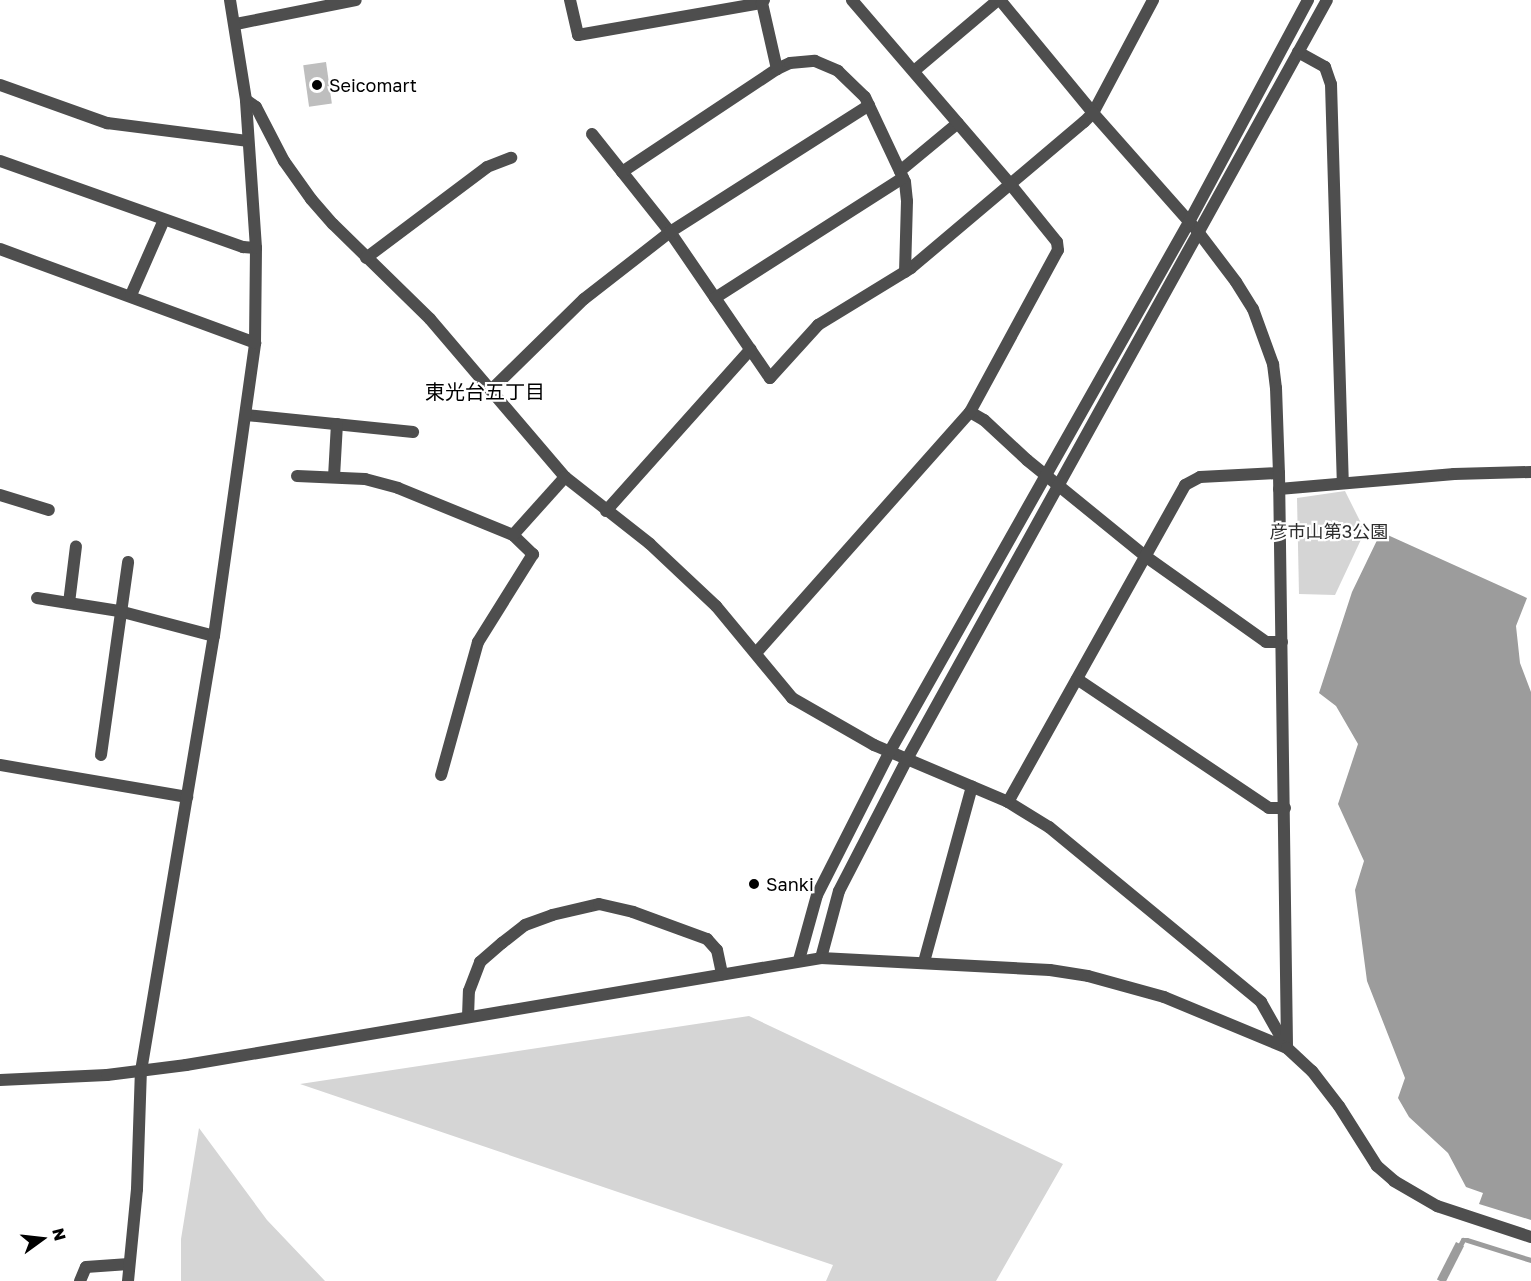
<!DOCTYPE html>
<html>
<head>
<meta charset="utf-8">
<style>
	body { margin:0 }
	#map { position:relative; width:1531px; height:1281px; overflow:hidden; background:#fff; font-family:"Golos Text","Noto Sans JP",sans-serif }
	div>[style] { position:absolute }
	.green>* { inset:0; background:#d5d5d5 }
	.water>* { inset:0; background:#9c9c9c; transform-origin:0 0 }
	.stream>* { height:4.5px; margin:-2.25px; padding:0 2.25px; transform-origin:2.25px; border-radius:2.25px; background:#9c9c9c }
	.building>* { inset:0; background:#bebebe; transform-origin:0 0 }
	.minor>* { height:12px; margin:-6px; padding:0 6px; transform-origin:6px; border-radius:6px; background:#4e4e4e }
	.tertiary>* { height:12px; margin:-6px; padding:0 6px; transform-origin:6px; border-radius:6px; background:#4e4e4e }
	.dots>* { width:16px; height:16px; translate:-50% -50%; box-sizing:border-box; border:3px solid #fff; border-radius:50% }
	span { translate:-50% -50%; white-space:nowrap; text-align:center; line-height:1.15; -webkit-text-stroke:4.5px #fff; paint-order:stroke }
	.poi-label { font-size:18px; color:#000 }
	.left { translate:0 -50%; text-align:left }
	.park-label { font-size:18px; color:#2c2c2c }
	.neighbourhood-label { font-size:20px; color:#000 }
	.north { position:absolute; left:12px; top:1209px; width:60px; height:60px; -webkit-text-stroke:4px #fff; paint-order:stroke; rotate:75deg; font-size:16px; font-weight:700; line-height:24px; text-align:center; color:#000 }
	.north::after { content:''; display:block; margin:auto; width:21px; height:27px; background:#000; clip-path:polygon(50% 0,100% 100%,50% 72%,0 100%) }
</style>
</head>
<body>
<div id="map">
	<div class="green">
		<div style="clip-path:polygon(1345px 491px,1365px 531px,1335px 595px,1299px 594px,1297px 498px)"></div>
		<div style="clip-path:polygon(749px 1016px,1063px 1164px,996px 1281px,826px 1281px,833px 1265px,300px 1084px)"></div>
		<div style="clip-path:polygon(199px 1128px,267px 1220px,325px 1281px,181px 1281px,181px 1239px)"></div>
	</div>
	<div class="water">
		<div style="clip-path:polygon(1381px 532px,1527px 598px,1516px 626px,1520px 663px,1531px 692px,1531px 1220px,1479px 1204px,1483px 1193px,1466px 1187px,1448px 1153px,1409px 1117px,1398px 1098px,1405px 1078px,1367px 981px,1355px 890px,1364px 861px,1338px 804px,1358px 744px,1336px 706px,1319px 693px,1352px 592px)"></div>
		<div style="left:1456px;top:1242px;width:9px;height:42px;rotate:27deg"></div>
	</div>
	<div class="stream">
		<div style="left:1458px;top:1249px;width:10px;rotate:-61deg"></div>
		<div style="left:1463px;top:1240px;width:4px"></div>
		<div style="left:1467px;top:1240px;width:67px;rotate:17.4deg"></div>
	</div>
	<div class="building">
		<div style="left:326px;top:62px;width:42px;height:23px;rotate:82deg"></div>
	</div>
	<div class="minor">
		<div style="left:570px;top:0;width:36px;rotate:77deg"></div>
		<div style="left:578px;top:35px;width:187px;rotate:-9.9deg"></div>
		<div style="left:236px;top:24px;width:122px;rotate:-11.3deg"></div>
		<div style="left:1298px;top:52px;width:31px;rotate:29deg"></div>
		<div style="left:1325px;top:67px;width:18px;rotate:71deg"></div>
		<div style="left:1331px;top:84px;width:399px;rotate:88.3deg"></div>
		<div style="left:914px;top:71px;width:110px;rotate:-40.2deg"></div>
		<div style="left:0;top:85px;width:114px;rotate:19.6deg"></div>
		<div style="left:107px;top:123px;width:141px;rotate:7.3deg"></div>
		<div style="left:246px;top:100px;width:12px;rotate:35deg"></div>
		<div style="left:256px;top:107px;width:61px;rotate:62.6deg"></div>
		<div style="left:284px;top:161px;width:47px;rotate:54.6deg"></div>
		<div style="left:311px;top:199px;width:33px;rotate:49deg"></div>
		<div style="left:333px;top:224px;width:136px;rotate:44.4deg"></div>
		<div style="left:430px;top:319px;width:208px;rotate:49.5deg"></div>
		<div style="left:565px;top:477px;width:108px;rotate:38.2deg"></div>
		<div style="left:650px;top:544px;width:91px;rotate:43.2deg"></div>
		<div style="left:716px;top:606px;width:119px;rotate:50.4deg"></div>
		<div style="left:792px;top:698px;width:95px;rotate:29.8deg"></div>
		<div style="left:874px;top:745px;width:146px;rotate:23deg"></div>
		<div style="left:1008px;top:802px;width:48px;rotate:31.4deg"></div>
		<div style="left:1049px;top:827px;width:275px;rotate:39.5deg"></div>
		<div style="left:1261px;top:1002px;width:53px;rotate:60.5deg"></div>
		<div style="left:592px;top:134px;width:125px;rotate:51.5deg"></div>
		<div style="left:670px;top:232px;width:177px;rotate:55.6deg"></div>
		<div style="left:770px;top:378px;width:72px;rotate:-47.8deg"></div>
		<div style="left:818px;top:325px;width:109px;rotate:-31.5deg"></div>
		<div style="left:911px;top:268px;width:226px;rotate:-40.2deg"></div>
		<div style="left:1084px;top:122px;width:13px;rotate:-45deg"></div>
		<div style="left:1093px;top:113px;width:128px;rotate:-62deg"></div>
		<div style="left:0;top:161px;width:258px;rotate:19.5deg"></div>
		<div style="left:243px;top:247px;width:13px;rotate:4deg"></div>
		<div style="left:900px;top:171px;width:75px;rotate:-39.6deg"></div>
		<div style="left:622px;top:172px;width:186px;rotate:-33.6deg"></div>
		<div style="left:777px;top:69px;width:14px;rotate:-25deg"></div>
		<div style="left:790px;top:63px;width:25px;rotate:-5deg"></div>
		<div style="left:815px;top:61px;width:25px;rotate:23deg"></div>
		<div style="left:838px;top:71px;width:37px;rotate:44deg"></div>
		<div style="left:865px;top:97px;width:94px;rotate:64.8deg"></div>
		<div style="left:905px;top:182px;width:19px;rotate:84deg"></div>
		<div style="left:907px;top:201px;width:71px;rotate:91.6deg"></div>
		<div style="left:0;top:249px;width:272px;rotate:20.2deg"></div>
		<div style="left:366px;top:258px;width:151px;rotate:-36.9deg"></div>
		<div style="left:487px;top:167px;width:26px;rotate:-21deg"></div>
		<div style="left:131px;top:295px;width:82px;rotate:-66.3deg"></div>
		<div style="left:715px;top:298px;width:223px;rotate:-32.6deg"></div>
		<div style="left:491px;top:390px;width:130px;rotate:-44.4deg"></div>
		<div style="left:584px;top:299px;width:109px;rotate:-37.9deg"></div>
		<div style="left:670px;top:232px;width:236px;rotate:-32.5deg"></div>
		<div style="left:970px;top:412px;width:16px;rotate:30deg"></div>
		<div style="left:984px;top:420px;width:59px;rotate:42.9deg"></div>
		<div style="left:1027px;top:460px;width:152px;rotate:39.1deg"></div>
		<div style="left:1145px;top:556px;width:148px;rotate:35.4deg"></div>
		<div style="left:1266px;top:642px;width:16px"></div>
		<div style="left:246px;top:415px;width:168px;rotate:5.8deg"></div>
		<div style="left:297px;top:476px;width:68px;rotate:2.5deg"></div>
		<div style="left:365px;top:479px;width:34px;rotate:15deg"></div>
		<div style="left:398px;top:488px;width:124px;rotate:22.2deg"></div>
		<div style="left:513px;top:535px;width:28px;rotate:44deg"></div>
		<div style="left:533px;top:554px;width:104px;rotate:122deg"></div>
		<div style="left:478px;top:642px;width:138px;rotate:105.5deg"></div>
		<div style="left:334px;top:477px;width:53px;rotate:-86.8deg"></div>
		<div style="left:0;top:495px;width:51px;rotate:17deg"></div>
		<div style="left:606px;top:511px;width:217px;rotate:-48.2deg"></div>
		<div style="left:513px;top:535px;width:78px;rotate:-48.1deg"></div>
		<div style="left:37px;top:598px;width:83px;rotate:9deg"></div>
		<div style="left:119px;top:611px;width:98px;rotate:14.7deg"></div>
		<div style="left:69px;top:603px;width:57px;rotate:-83deg"></div>
		<div style="left:756px;top:653px;width:322px;rotate:-48.4deg"></div>
		<div style="left:970px;top:412px;width:184px;rotate:-61.5deg"></div>
		<div style="left:1058px;top:250px;width:8px;rotate:-97deg"></div>
		<div style="left:1057px;top:242px;width:73px;rotate:-128.9deg"></div>
		<div style="left:1011px;top:185px;width:244px;rotate:-130.7deg"></div>
		<div style="left:1077px;top:679px;width:231px;rotate:33.9deg"></div>
		<div style="left:1269px;top:808px;width:16px"></div>
		<div style="left:101px;top:755px;width:195px;rotate:-82deg"></div>
		<div style="left:0;top:765px;width:190px;rotate:9.7deg"></div>
		<div style="left:1008px;top:802px;width:363px;rotate:-60.8deg"></div>
		<div style="left:1185px;top:485px;width:17px;rotate:-28deg"></div>
		<div style="left:1200px;top:477px;width:79px;rotate:-2.9deg"></div>
		<div style="left:924px;top:962px;width:182px;rotate:-74.7deg"></div>
		<div style="left:468px;top:1017px;width:26px;rotate:-88deg"></div>
		<div style="left:469px;top:991px;width:31px;rotate:-69deg"></div>
		<div style="left:480px;top:962px;width:29px;rotate:-41deg"></div>
		<div style="left:502px;top:943px;width:29px;rotate:-38deg"></div>
		<div style="left:525px;top:925px;width:29px;rotate:-20deg"></div>
		<div style="left:552px;top:915px;width:48px;rotate:-13.2deg"></div>
		<div style="left:599px;top:904px;width:35px;rotate:13deg"></div>
		<div style="left:633px;top:912px;width:79px;rotate:20deg"></div>
		<div style="left:707px;top:939px;width:15px;rotate:48deg"></div>
		<div style="left:717px;top:950px;width:25px;rotate:78deg"></div>
		<div style="left:80px;top:1281px;width:15px;rotate:-67deg"></div>
		<div style="left:86px;top:1267px;width:43px;rotate:-4deg"></div>
		<div style="left:128px;top:1281px;width:92px;rotate:-84.4deg"></div>
		<div style="left:137px;top:1189px;width:118px;rotate:-88.1deg"></div>
		<div style="left:141px;top:1071px;width:441px;rotate:-80.5deg"></div>
		<div style="left:214px;top:636px;width:296px;rotate:-82deg"></div>
		<div style="left:255px;top:343px;width:95px;rotate:-89.4deg"></div>
		<div style="left:256px;top:248px;width:148px;rotate:-93.9deg"></div>
		<div style="left:246px;top:100px;width:101px;rotate:-99.1deg"></div>
	</div>
	<div class="tertiary">
		<div style="left:764px;top:0;width:4px;rotate:124deg"></div>
		<div style="left:762px;top:3px;width:68px;rotate:77.2deg"></div>
		<div style="left:1000px;top:0;width:146px;rotate:50.5deg"></div>
		<div style="left:1093px;top:113px;width:160px;rotate:48.5deg"></div>
		<div style="left:1199px;top:233px;width:61px;rotate:52.9deg"></div>
		<div style="left:1236px;top:282px;width:32px;rotate:58deg"></div>
		<div style="left:1253px;top:309px;width:59px;rotate:70deg"></div>
		<div style="left:1273px;top:364px;width:24px;rotate:83deg"></div>
		<div style="left:1276px;top:388px;width:85px;rotate:88deg"></div>
		<div style="left:1279px;top:473px;width:575px;rotate:89.2deg"></div>
		<div style="left:1279px;top:489px;width:176px;rotate:-4.9deg"></div>
		<div style="left:1454px;top:474px;width:77px;rotate:-1.5deg"></div>
		<div style="left:821px;top:958px;width:69px;rotate:-75deg"></div>
		<div style="left:839px;top:891px;width:148px;rotate:-62.7deg"></div>
		<div style="left:907px;top:759px;width:867px;rotate:-61.04deg"></div>
		<div style="left:799px;top:960px;width:67px;rotate:-74.5deg"></div>
		<div style="left:817px;top:895px;width:161px;rotate:-63.1deg"></div>
		<div style="left:890px;top:751px;width:608px;rotate:-60.52deg"></div>
		<div style="left:1189px;top:222px;width:252px;rotate:-61.8deg"></div>
		<div style="left:0;top:1080px;width:107px;rotate:-2.7deg"></div>
		<div style="left:107px;top:1075px;width:80px;rotate:-7.2deg"></div>
		<div style="left:186px;top:1065px;width:644px;rotate:-9.56deg"></div>
		<div style="left:821px;top:958px;width:229px;rotate:3deg"></div>
		<div style="left:1050px;top:970px;width:38px;rotate:9deg"></div>
		<div style="left:1088px;top:976px;width:79px;rotate:15.4deg"></div>
		<div style="left:1164px;top:997px;width:133px;rotate:22.5deg"></div>
		<div style="left:1287px;top:1048px;width:34px;rotate:43deg"></div>
		<div style="left:1312px;top:1071px;width:44px;rotate:52.4deg"></div>
		<div style="left:1339px;top:1106px;width:71px;rotate:57.7deg"></div>
		<div style="left:1377px;top:1166px;width:23px;rotate:41deg"></div>
		<div style="left:1394px;top:1181px;width:50px;rotate:30.2deg"></div>
		<div style="left:1437px;top:1206px;width:99px;rotate:18.3deg"></div>
	</div>
	<div class="dots">
		<div style="left:317px;top:85px;background:#000"></div>
		<div style="left:754px;top:884px;background:#000"></div>
	</div>
	<div class="poi-label">
		<span class="left" style="left:329px;top:85px">Seicomart</span>
		<span class="left" style="left:766px;top:884px">Sanki</span>
	</div>
	<div class="park-label">
		<span style="left:1329px;top:531px">彦市山第3公園</span>
	</div>
	<div class="neighbourhood-label">
		<span style="left:485px;top:391px">東光台五丁目</span>
	</div>
	<div class="north">N</div>
</div>
</body>
</html>
